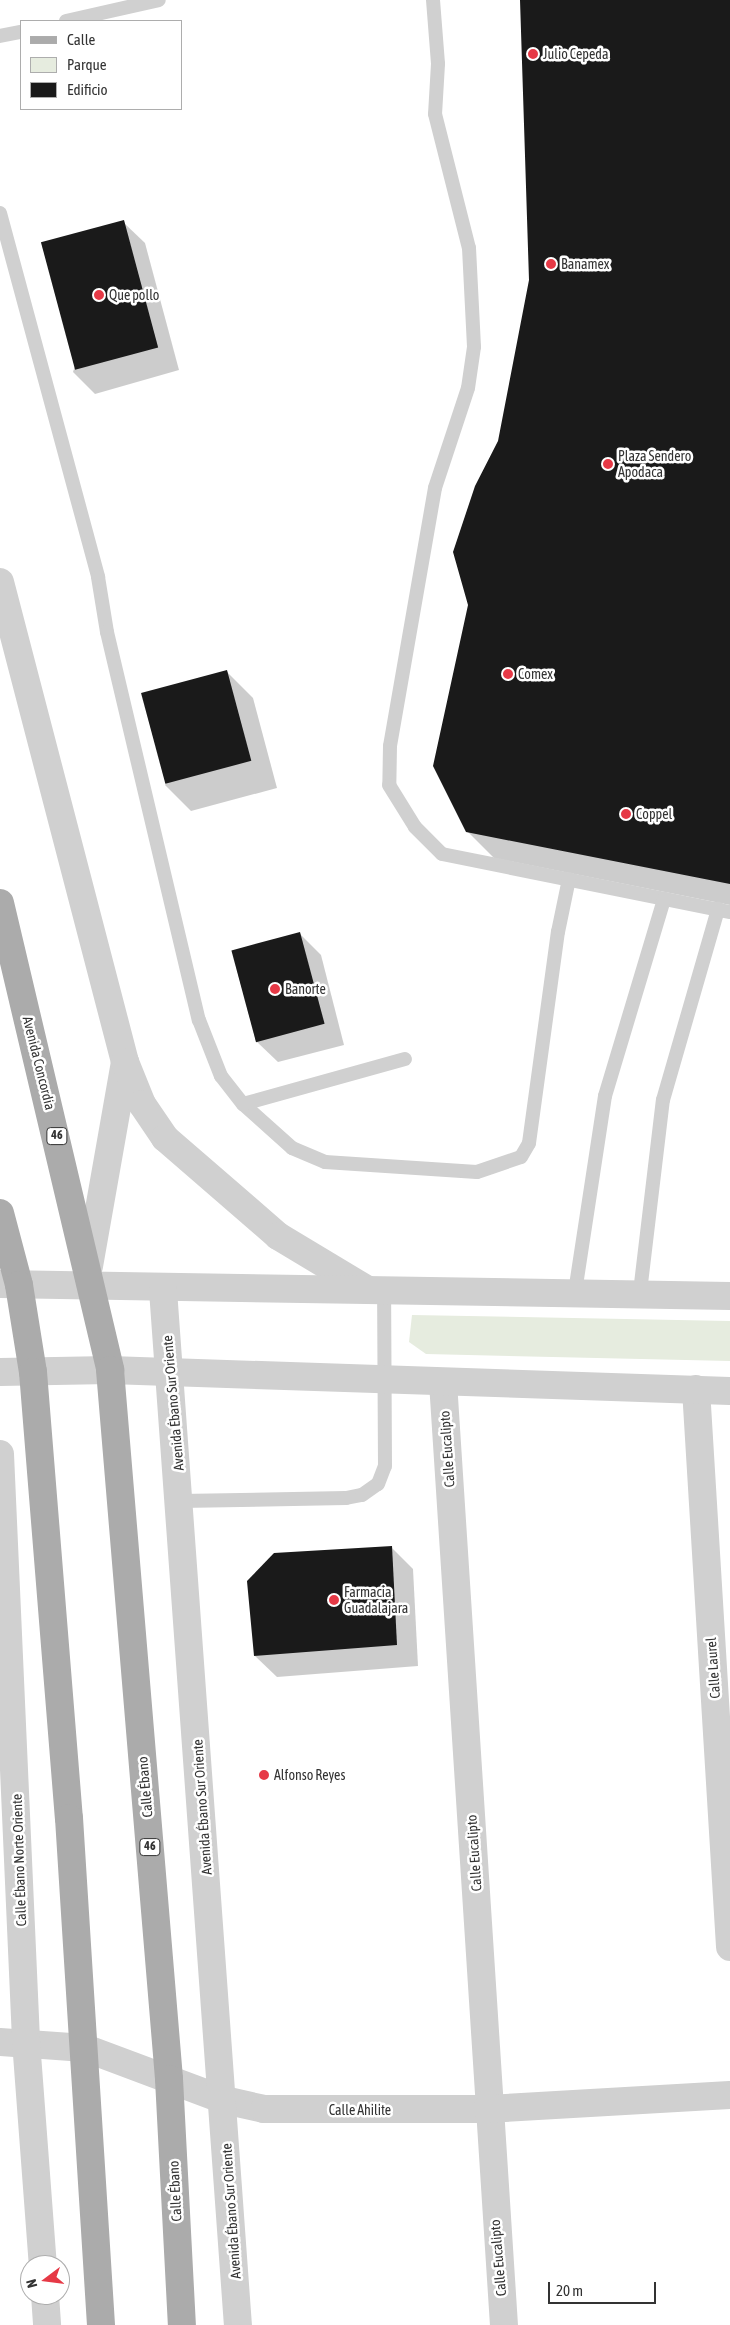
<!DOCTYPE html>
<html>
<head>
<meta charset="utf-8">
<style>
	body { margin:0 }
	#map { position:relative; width:730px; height:2325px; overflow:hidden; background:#fff; font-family:"Asap Condensed",sans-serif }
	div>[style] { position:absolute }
	.green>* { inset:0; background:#e6ecdf }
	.shadow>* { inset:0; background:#0003 }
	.building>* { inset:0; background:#1a1a1a; transform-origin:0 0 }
	.service>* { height:14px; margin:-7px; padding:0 7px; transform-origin:7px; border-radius:7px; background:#d0d0d0 }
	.minor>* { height:28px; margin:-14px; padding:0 14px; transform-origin:14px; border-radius:14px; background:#d0d0d0 }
	.tertiary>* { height:28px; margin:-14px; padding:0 14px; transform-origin:14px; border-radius:14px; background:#d0d0d0 }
	.primary>* { height:28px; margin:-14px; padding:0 14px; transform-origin:14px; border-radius:14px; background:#ababab }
	.dots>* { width:14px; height:14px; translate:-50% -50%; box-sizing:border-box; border:2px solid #fff; border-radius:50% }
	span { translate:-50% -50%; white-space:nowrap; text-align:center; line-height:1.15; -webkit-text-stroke:5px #fff; paint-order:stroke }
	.shield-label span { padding:1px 4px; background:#fff; border:1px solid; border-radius:4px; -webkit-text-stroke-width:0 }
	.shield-label { font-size:12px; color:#333; font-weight:700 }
	.poi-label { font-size:14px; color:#333 }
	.left { translate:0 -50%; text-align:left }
	.street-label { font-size:14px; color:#333 }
	.legend { position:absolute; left:20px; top:20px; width:162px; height:90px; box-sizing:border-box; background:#fff; border:1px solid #adadad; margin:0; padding:6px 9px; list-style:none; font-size:15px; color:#333 }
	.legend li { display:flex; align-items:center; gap:10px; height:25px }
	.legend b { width:25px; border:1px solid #adadad }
	.north { position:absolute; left:20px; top:2255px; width:50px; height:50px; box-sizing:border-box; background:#fff; border:1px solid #adadad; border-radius:50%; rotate:255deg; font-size:14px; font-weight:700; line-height:20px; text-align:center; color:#333 }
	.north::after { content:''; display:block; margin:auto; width:18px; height:22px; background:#e63946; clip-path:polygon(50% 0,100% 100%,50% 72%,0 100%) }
	.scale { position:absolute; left:548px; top:2282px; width:108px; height:22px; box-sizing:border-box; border:2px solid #333; border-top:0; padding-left:6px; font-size:15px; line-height:18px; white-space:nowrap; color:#333; -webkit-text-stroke:4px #fff; paint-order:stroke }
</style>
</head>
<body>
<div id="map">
	<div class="green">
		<div style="clip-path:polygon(412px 1315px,730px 1321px,730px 1361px,426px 1354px,409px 1342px)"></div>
	</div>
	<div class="shadow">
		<div style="clip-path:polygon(521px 0,730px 0,730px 905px,494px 858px,467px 831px,469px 604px,531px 280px)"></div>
		<div style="clip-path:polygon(123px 222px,145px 243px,179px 370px,95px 394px,73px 372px)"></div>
		<div style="clip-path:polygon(227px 672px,253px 698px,277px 788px,191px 811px,165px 785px)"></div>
		<div style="clip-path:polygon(299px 933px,321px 955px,344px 1045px,278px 1062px,256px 1041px,232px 951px)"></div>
		<div style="clip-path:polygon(391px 1547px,413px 1569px,418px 1666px,277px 1677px,255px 1656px)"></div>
	</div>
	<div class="building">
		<div style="clip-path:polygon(520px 0,730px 0,730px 884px,466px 832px,433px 766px,468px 605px,453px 552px,475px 486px,498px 441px,529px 280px)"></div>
		<div style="left:124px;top:220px;width:132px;height:86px;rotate:75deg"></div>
		<div style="left:227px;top:670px;width:94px;height:89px;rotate:75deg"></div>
		<div style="left:300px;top:932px;width:95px;height:71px;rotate:75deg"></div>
		<div style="clip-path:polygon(392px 1546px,397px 1645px,254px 1656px,247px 1581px,274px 1553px)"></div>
	</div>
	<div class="service">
		<div style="left:433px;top:0;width:64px;rotate:85.5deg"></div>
		<div style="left:438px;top:64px;width:50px;rotate:93.4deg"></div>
		<div style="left:435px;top:114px;width:138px;rotate:75.8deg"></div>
		<div style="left:469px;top:248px;width:99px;rotate:87.1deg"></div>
		<div style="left:474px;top:347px;width:41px;rotate:98.3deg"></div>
		<div style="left:468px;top:388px;width:105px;rotate:108.3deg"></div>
		<div style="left:435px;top:488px;width:262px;rotate:99.9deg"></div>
		<div style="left:390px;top:746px;width:39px;rotate:91deg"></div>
		<div style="left:389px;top:785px;width:49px;rotate:58.2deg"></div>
		<div style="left:415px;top:827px;width:38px;rotate:45deg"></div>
		<div style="left:442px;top:854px;width:294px;rotate:11.4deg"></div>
		<div style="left:66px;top:21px;width:95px;rotate:-12.7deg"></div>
		<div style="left:0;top:36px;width:21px;rotate:-11deg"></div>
		<div style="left:0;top:213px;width:377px;rotate:74.9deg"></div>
		<div style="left:98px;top:577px;width:56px;rotate:80.7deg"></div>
		<div style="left:107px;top:632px;width:399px;rotate:76.7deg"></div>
		<div style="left:199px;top:1020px;width:60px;rotate:68.6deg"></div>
		<div style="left:221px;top:1076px;width:36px;rotate:52deg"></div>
		<div style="left:243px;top:1104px;width:66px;rotate:41.9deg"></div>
		<div style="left:292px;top:1148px;width:36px;rotate:23deg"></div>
		<div style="left:325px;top:1162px;width:152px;rotate:3.8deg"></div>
		<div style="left:477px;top:1172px;width:46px;rotate:-18.8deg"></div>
		<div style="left:521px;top:1157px;width:16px;rotate:-60deg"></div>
		<div style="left:529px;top:1143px;width:213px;rotate:-82.2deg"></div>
		<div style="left:558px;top:932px;width:54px;rotate:-78.3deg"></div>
		<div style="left:243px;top:1104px;width:168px;rotate:-15.5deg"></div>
		<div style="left:575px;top:1292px;width:198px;rotate:-81.3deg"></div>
		<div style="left:605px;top:1096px;width:206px;rotate:-73.3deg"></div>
		<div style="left:640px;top:1292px;width:193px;rotate:-83.2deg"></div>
		<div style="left:663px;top:1100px;width:199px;rotate:-73.9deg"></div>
		<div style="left:180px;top:1501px;width:166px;rotate:-1deg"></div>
		<div style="left:346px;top:1498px;width:16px;rotate:-11deg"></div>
		<div style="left:362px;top:1495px;width:19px;rotate:-35deg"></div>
		<div style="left:378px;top:1484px;width:19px;rotate:-69deg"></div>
		<div style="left:385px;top:1466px;width:174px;rotate:-90.3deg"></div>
	</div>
	<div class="minor">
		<div style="left:0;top:582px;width:496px;rotate:75.4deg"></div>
		<div style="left:125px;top:1062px;width:207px;rotate:100deg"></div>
		<div style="left:443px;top:1382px;width:945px;rotate:86.3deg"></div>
		<div style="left:696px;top:1389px;width:559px;rotate:86.51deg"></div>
		<div style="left:0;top:2042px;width:85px;rotate:4deg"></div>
		<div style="left:85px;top:2048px;width:148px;rotate:20.5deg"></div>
		<div style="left:224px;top:2100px;width:41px;rotate:12.7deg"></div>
		<div style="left:264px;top:2109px;width:223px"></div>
		<div style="left:487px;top:2109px;width:243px;rotate:-3.3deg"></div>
	</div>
	<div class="tertiary">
		<div style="left:125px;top:1062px;width:45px;rotate:68deg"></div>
		<div style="left:142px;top:1104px;width:41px;rotate:55.9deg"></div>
		<div style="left:165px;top:1138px;width:150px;rotate:40.9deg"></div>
		<div style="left:278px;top:1236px;width:105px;rotate:31deg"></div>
		<div style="left:0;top:1284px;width:730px;rotate:0.94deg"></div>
		<div style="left:163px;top:1290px;width:1038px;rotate:85.86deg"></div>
		<div style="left:0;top:1372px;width:110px;rotate:-1deg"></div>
		<div style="left:110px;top:1370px;width:620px;rotate:1.94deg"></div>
		<div style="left:0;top:1454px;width:588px;rotate:87.46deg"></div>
		<div style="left:26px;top:2041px;width:225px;rotate:85.7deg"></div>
		<div style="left:45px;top:2295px;width:30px;rotate:86deg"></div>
	</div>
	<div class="primary">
		<div style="left:0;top:903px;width:480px;rotate:76.7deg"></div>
		<div style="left:110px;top:1370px;width:711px;rotate:85.24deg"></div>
		<div style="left:169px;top:2079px;width:246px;rotate:87deg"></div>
		<div style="left:0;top:1213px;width:74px;rotate:75.2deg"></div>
		<div style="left:19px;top:1285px;width:88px;rotate:80.9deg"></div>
		<div style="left:33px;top:1372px;width:447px;rotate:85.4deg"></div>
		<div style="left:69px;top:1818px;width:508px;rotate:86.39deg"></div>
	</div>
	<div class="dots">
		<div style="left:533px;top:54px;background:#e63946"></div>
		<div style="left:551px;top:264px;background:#e63946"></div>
		<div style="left:99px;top:295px;background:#e63946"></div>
		<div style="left:608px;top:464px;background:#e63946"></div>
		<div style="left:508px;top:674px;background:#e63946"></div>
		<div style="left:626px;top:814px;background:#e63946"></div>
		<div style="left:275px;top:989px;background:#e63946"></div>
		<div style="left:334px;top:1600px;background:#e63946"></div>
		<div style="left:264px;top:1775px;background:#e63946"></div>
	</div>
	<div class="shield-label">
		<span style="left:57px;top:1136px">46</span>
		<span style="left:150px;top:1847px">46</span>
	</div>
	<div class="poi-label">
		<span class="left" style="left:543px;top:54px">Julio Cepeda</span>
		<span class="left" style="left:561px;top:264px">Banamex</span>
		<span class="left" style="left:109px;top:295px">Que pollo</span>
		<span class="left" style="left:618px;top:464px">Plaza Sendero<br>Apodaca</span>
		<span class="left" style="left:518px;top:674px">Comex</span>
		<span class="left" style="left:636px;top:814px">Coppel</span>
		<span class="left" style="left:285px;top:989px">Banorte</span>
		<span class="left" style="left:344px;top:1600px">Farmacia<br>Guadalajara</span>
		<span class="left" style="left:274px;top:1775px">Alfonso Reyes</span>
	</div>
	<div class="street-label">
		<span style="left:39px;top:1063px;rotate:76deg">Avenida Concordia</span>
		<span style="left:173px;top:1403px;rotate:-95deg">Avenida Ébano Sur Oriente</span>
		<span style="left:447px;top:1449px;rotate:-94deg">Calle Eucalipto</span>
		<span style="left:713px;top:1668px;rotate:-94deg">Calle Laurel</span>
		<span style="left:145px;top:1787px;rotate:-95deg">Calle Ébano</span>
		<span style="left:202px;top:1807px;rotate:-94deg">Avenida Ébano Sur Oriente</span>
		<span style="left:474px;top:1853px;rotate:-94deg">Calle Eucalipto</span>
		<span style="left:19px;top:1860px;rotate:-92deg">Calle Ébano Norte Oriente</span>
		<span style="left:360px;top:2110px">Calle Ahilite</span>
		<span style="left:175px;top:2191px;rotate:-93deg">Calle Ébano</span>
		<span style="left:231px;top:2211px;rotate:-94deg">Avenida Ébano Sur Oriente</span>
		<span style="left:498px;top:2258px;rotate:-95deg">Calle Eucalipto</span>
	</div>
	<ul class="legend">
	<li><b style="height:6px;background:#ababab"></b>Calle</li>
	<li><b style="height:14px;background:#e6ecdf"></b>Parque</li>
	<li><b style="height:14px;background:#1a1a1a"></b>Edificio</li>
	</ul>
	<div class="north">N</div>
	<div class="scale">20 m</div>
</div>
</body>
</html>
